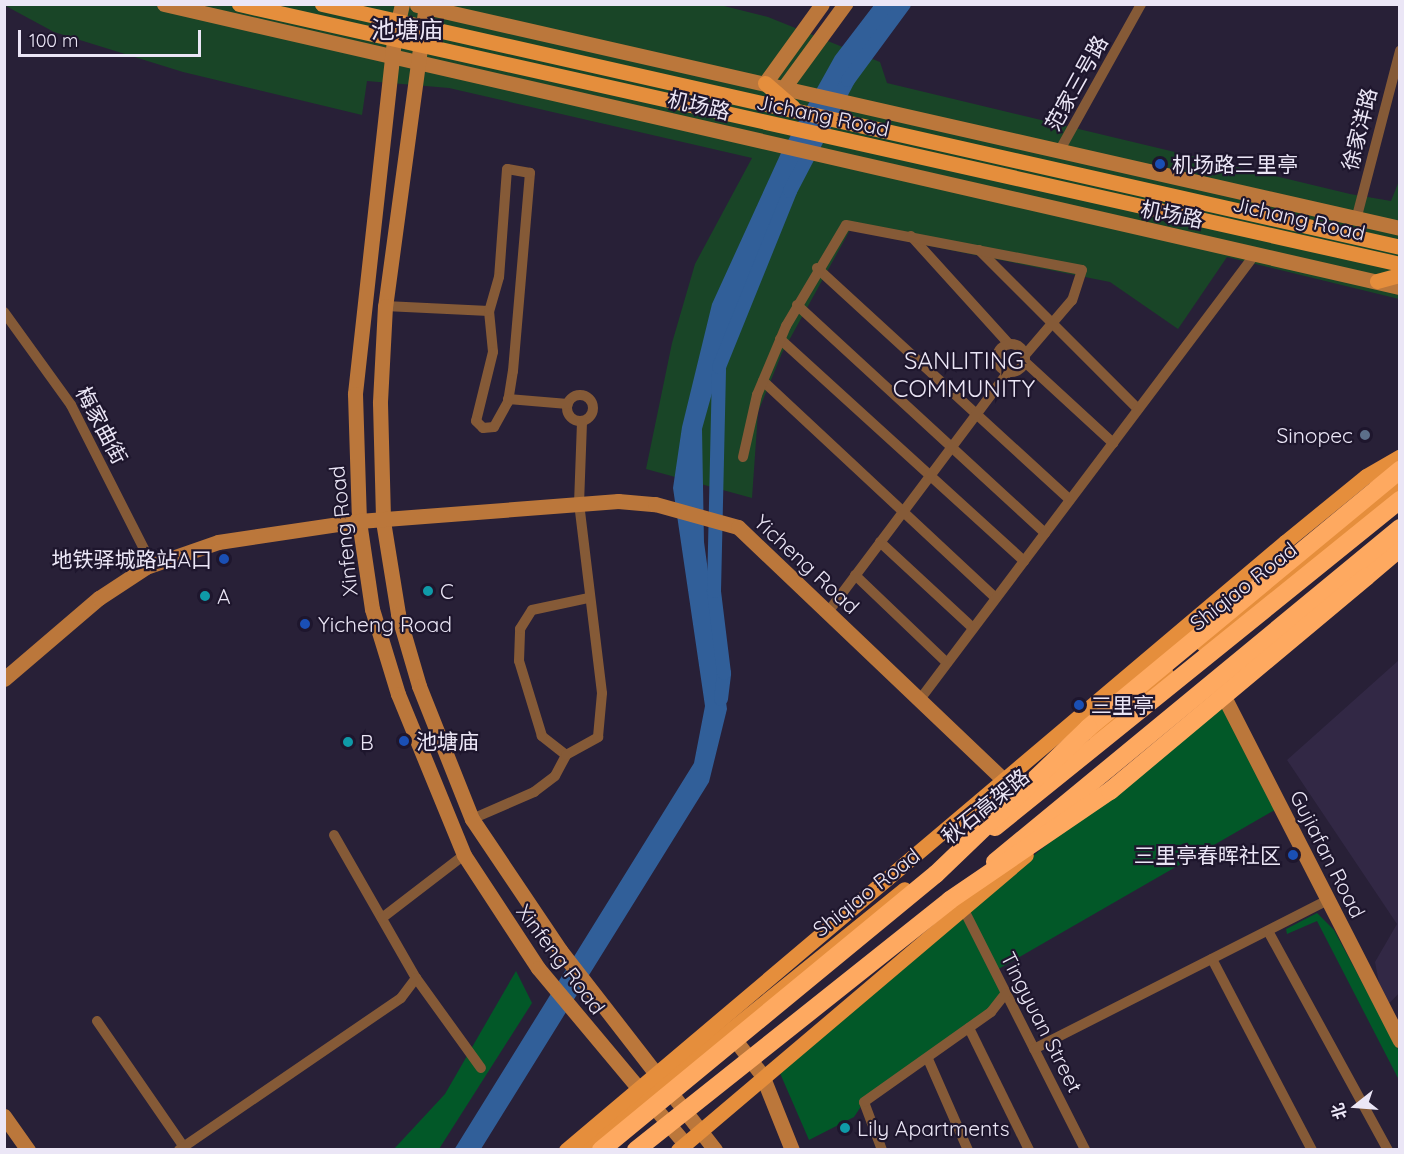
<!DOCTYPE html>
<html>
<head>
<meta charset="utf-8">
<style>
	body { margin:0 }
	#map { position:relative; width:1404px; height:1154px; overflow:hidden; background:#282037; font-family:Quicksand,"Noto Sans SC",sans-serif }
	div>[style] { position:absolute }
	.built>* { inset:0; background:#322845 }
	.green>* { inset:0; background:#194527 }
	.forest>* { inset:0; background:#025828 }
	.water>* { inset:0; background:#315f99 }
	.canal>* { height:14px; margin:-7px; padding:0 7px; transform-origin:7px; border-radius:7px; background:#315f99 }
	.street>* { height:10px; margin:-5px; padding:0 5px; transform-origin:5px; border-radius:5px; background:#855a37 }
	.street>.ring { margin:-5px; padding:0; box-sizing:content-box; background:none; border:10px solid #855a37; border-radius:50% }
	.secondary>* { height:15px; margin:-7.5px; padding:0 7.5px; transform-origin:7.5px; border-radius:7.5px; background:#bb773b }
	.primary>* { height:15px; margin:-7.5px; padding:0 7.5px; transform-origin:7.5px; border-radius:7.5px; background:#e58e3c }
	.highway>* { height:18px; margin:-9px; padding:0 9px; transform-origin:9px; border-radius:9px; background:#fea960 }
	.highway-bridge>* { height:18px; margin:-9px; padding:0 9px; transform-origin:9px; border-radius:9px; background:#fea960 }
	.dots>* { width:16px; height:16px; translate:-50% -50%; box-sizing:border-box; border:3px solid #1e162d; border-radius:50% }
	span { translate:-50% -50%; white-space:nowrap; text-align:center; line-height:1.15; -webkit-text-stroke:4.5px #1e162d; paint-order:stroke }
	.street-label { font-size:21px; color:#ebe6f6 }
	.poi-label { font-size:21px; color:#ebe6f6 }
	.left { translate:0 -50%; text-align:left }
	.right { translate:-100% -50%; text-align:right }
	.quarter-label { font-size:24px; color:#ebe6f6 }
	.frame { position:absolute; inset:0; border:6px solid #ebe6f6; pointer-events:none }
	.north { position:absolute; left:1326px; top:1076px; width:60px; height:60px; -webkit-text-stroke:4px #1e162d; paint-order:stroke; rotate:253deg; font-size:16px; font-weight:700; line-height:24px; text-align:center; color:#ebe6f6 }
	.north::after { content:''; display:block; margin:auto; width:21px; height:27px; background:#ebe6f6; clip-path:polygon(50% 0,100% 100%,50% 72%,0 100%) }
	.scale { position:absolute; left:18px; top:30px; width:183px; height:27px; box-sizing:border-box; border:3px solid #ebe6f6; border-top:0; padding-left:8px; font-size:18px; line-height:21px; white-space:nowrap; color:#ebe6f6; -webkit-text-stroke:4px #1e162d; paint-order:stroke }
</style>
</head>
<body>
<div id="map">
	<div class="built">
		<div style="clip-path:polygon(1399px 660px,1400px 992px,1384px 1009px,1375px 962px,1397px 924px,1287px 760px)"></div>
	</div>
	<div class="green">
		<div style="clip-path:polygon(4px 5px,720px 5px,768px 17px,880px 62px,887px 83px,1350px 194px,1391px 201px,1399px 181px,1399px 299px,1227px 257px,1178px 329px,1110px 282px,850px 230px,782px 353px,758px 412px,752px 498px,646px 469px,672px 343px,695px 264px,752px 158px,449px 88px,367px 81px,362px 115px,183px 72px,54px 32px)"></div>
	</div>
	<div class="forest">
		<div style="clip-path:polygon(1226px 700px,1280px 807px,995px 971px,1006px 993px,991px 1012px,864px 1102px,854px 1117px,809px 1140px,776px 1064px)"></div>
		<div style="clip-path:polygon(1317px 913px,1334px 930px,1399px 1051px,1399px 1080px,1317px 921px,1287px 934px,1286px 929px)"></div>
		<div style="clip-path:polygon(516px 971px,532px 1003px,439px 1149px,393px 1150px,445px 1094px)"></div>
	</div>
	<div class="water">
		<div style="clip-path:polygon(874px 5px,906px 5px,841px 82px,735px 311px,702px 429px,704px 542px,727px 709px,709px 782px,481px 1149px,454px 1150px,694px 763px,705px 706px,673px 488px,682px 427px,712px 304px,781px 153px,835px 56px)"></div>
	</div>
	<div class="canal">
		<div style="left:721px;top:699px;width:26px;rotate:-83deg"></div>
		<div style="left:724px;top:673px;width:83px;rotate:-97deg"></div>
		<div style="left:714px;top:591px;width:224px;rotate:-88.7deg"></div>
		<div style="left:719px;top:367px;width:190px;rotate:-68deg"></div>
		<div style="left:790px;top:191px;width:125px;rotate:-62.4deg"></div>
		<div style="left:848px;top:80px;width:94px;rotate:-53.6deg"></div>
	</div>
	<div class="street">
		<div style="left:1061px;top:148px;width:165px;rotate:-60.9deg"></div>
		<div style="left:1357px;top:216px;width:171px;rotate:-75.4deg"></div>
		<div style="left:911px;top:236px;width:146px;rotate:47.8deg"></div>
		<div style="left:979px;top:250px;width:225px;rotate:45deg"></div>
		<div style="left:817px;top:268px;width:343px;rotate:42.5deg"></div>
		<div style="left:797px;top:305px;width:337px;rotate:42.6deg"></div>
		<div style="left:385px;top:306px;width:104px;rotate:2.8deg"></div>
		<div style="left:489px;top:311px;width:41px;rotate:84.4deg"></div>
		<div style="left:493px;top:352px;width:71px;rotate:103.8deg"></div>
		<div style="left:476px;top:421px;width:10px;rotate:45deg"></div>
		<div style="left:483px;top:428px;width:11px;rotate:-5deg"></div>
		<div style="left:494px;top:427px;width:29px;rotate:-61deg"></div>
		<div style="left:508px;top:402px;width:31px;rotate:-81deg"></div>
		<div style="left:513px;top:371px;width:199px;rotate:-85.1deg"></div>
		<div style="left:530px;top:173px;width:23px;rotate:-170deg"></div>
		<div style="left:507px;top:169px;width:108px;rotate:94.2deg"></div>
		<div style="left:499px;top:277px;width:35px;rotate:106deg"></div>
		<div style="left:4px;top:312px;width:115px;rotate:54.2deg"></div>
		<div style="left:71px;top:405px;width:179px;rotate:63.1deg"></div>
		<div style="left:780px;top:339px;width:330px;rotate:42.3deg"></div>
		<div class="ring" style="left:997px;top:344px;width:18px;height:18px"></div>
		<div style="left:1025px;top:362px;width:120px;rotate:42.6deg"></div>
		<div style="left:763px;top:381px;width:318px;rotate:43deg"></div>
		<div class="ring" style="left:567px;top:395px;width:16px;height:16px"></div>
		<div style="left:508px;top:399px;width:60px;rotate:4.8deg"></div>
		<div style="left:743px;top:457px;width:64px;rotate:-77.3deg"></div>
		<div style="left:757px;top:395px;width:75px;rotate:-67.2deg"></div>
		<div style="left:786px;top:326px;width:117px;rotate:-59.3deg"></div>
		<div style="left:846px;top:225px;width:240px;rotate:10.8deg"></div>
		<div style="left:1082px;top:270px;width:32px;rotate:108deg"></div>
		<div style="left:1072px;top:300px;width:72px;rotate:130.5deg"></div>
		<div style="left:880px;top:542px;width:127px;rotate:42.8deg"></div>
		<div style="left:855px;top:575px;width:127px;rotate:43.7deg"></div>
		<div style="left:828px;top:612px;width:300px;rotate:-53.1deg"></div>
		<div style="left:921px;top:698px;width:557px;rotate:-53.03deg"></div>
		<div style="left:566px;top:755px;width:31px;rotate:-142deg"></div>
		<div style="left:542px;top:736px;width:78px;rotate:-107deg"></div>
		<div style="left:519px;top:661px;width:32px;rotate:-88deg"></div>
		<div style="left:520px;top:629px;width:22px;rotate:-58deg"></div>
		<div style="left:532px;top:610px;width:57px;rotate:-12.1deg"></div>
		<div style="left:472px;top:819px;width:68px;rotate:-23.5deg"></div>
		<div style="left:534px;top:792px;width:26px;rotate:-37deg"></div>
		<div style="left:555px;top:776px;width:24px;rotate:-62deg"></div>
		<div style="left:566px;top:755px;width:37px;rotate:-29deg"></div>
		<div style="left:598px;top:737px;width:44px;rotate:-84.8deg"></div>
		<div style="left:602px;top:693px;width:190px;rotate:-96.9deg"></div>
		<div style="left:579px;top:504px;width:83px;rotate:-87.9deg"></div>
		<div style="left:334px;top:835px;width:165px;rotate:60.2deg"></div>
		<div style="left:416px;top:978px;width:111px;rotate:54.2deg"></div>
		<div style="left:965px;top:912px;width:267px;rotate:63.2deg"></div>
		<div style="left:382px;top:918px;width:103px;rotate:-37.5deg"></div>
		<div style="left:1268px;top:931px;width:250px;rotate:61.3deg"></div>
		<div style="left:1212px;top:959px;width:216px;rotate:62.4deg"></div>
		<div style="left:97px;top:1021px;width:157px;rotate:55.4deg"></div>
		<div style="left:969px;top:1028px;width:136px;rotate:63.8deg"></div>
		<div style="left:1034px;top:1049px;width:330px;rotate:-26.9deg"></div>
		<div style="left:928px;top:1059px;width:99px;rotate:66.3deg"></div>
		<div style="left:179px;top:1150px;width:269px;rotate:-34.4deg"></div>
		<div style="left:401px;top:998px;width:25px;rotate:-53deg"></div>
		<div style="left:882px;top:1150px;width:51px;rotate:-110.6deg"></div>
		<div style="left:864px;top:1102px;width:156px;rotate:-35.3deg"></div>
		<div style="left:991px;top:1012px;width:24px;rotate:-52deg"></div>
	</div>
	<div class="secondary">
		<div style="left:164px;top:4px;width:1268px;rotate:12.9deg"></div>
		<div style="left:402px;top:4px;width:37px;rotate:103deg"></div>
		<div style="left:394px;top:40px;width:356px;rotate:96.3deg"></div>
		<div style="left:355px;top:394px;width:127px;rotate:88.2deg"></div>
		<div style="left:359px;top:521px;width:89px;rotate:81.6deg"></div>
		<div style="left:372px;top:609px;width:89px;rotate:73deg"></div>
		<div style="left:398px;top:694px;width:174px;rotate:67.7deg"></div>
		<div style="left:464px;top:855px;width:135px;rotate:56.8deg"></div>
		<div style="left:538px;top:968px;width:229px;rotate:50.1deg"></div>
		<div style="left:426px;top:4px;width:305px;rotate:97.7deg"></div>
		<div style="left:385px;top:306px;width:97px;rotate:93deg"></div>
		<div style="left:380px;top:403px;width:118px;rotate:88.5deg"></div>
		<div style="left:383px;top:521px;width:94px;rotate:80.8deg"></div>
		<div style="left:398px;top:614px;width:75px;rotate:73.7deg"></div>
		<div style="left:419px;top:686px;width:143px;rotate:68.3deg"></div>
		<div style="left:472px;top:819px;width:158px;rotate:56.1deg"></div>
		<div style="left:560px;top:950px;width:253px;rotate:52.2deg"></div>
		<div style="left:417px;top:5px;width:1008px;rotate:12.78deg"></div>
		<div style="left:765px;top:83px;width:97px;rotate:-54.2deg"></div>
		<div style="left:785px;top:86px;width:102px;rotate:-53.8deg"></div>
		<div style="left:4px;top:679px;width:125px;rotate:-40.5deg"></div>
		<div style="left:99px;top:598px;width:56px;rotate:-33.4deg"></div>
		<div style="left:146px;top:567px;width:76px;rotate:-19.1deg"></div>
		<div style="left:218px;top:542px;width:143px;rotate:-8.5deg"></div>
		<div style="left:359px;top:521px;width:260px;rotate:-4.4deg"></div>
		<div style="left:618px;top:501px;width:37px;rotate:5deg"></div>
		<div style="left:655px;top:504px;width:86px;rotate:15.5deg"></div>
		<div style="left:738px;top:527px;width:369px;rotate:43.6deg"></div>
		<div style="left:1005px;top:781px;width:25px;rotate:29deg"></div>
		<div style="left:1219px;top:687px;width:397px;rotate:62.9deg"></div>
		<div style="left:729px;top:1032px;width:54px;rotate:52.5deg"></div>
		<div style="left:762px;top:1075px;width:81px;rotate:68.2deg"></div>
		<div style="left:4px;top:1116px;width:42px;rotate:54.8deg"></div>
	</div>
	<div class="primary">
		<div style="left:239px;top:4px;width:1190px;rotate:12.62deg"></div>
		<div style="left:322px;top:4px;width:1105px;rotate:12.7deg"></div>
		<div style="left:765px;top:83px;width:37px;rotate:41deg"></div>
		<div style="left:1377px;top:281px;width:24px;rotate:-15deg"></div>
		<div style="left:1203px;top:644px;width:252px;rotate:-38.6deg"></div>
		<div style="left:1096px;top:735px;width:93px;rotate:-41.1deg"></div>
		<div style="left:587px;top:1146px;width:408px;rotate:-39deg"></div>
		<div style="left:566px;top:1150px;width:942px;rotate:-40.22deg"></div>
		<div style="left:1285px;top:542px;width:104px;rotate:-39.2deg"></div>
		<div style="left:1366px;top:476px;width:39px;rotate:-30deg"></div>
		<div style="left:678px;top:1150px;width:456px;rotate:-40.3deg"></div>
	</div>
	<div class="highway">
		<div style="left:1366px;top:577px;width:45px;rotate:-40.5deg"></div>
		<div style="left:1088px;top:728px;width:405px;rotate:-39.6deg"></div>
		<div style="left:995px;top:827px;width:521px;rotate:-38.92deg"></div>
		<div style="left:995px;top:862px;width:525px;rotate:-39.51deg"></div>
	</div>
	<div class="highway-bridge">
		<div style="left:601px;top:1150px;width:434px;rotate:-39.5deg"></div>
		<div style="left:936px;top:874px;width:211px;rotate:-43.8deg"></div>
		<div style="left:636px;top:1150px;width:401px;rotate:-38.5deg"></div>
		<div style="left:950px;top:900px;width:194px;rotate:-34.3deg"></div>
		<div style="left:1110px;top:791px;width:334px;rotate:-39.9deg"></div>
	</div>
	<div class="dots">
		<div style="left:1160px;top:164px;background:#1a4fb4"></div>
		<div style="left:1365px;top:435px;background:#5c6f8a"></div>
		<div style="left:224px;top:559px;background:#1a4fb4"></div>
		<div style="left:428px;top:591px;background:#0f9aa8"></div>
		<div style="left:205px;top:596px;background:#0f9aa8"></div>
		<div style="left:305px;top:624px;background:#1a4fb4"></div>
		<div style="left:1079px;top:705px;background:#1a4fb4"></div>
		<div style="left:404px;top:741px;background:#1a4fb4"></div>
		<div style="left:348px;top:742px;background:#0f9aa8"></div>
		<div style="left:1293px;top:855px;background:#1a4fb4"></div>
		<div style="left:845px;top:1128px;background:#0f9aa8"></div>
	</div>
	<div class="street-label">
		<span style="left:1076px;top:83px;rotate:-61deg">范家三号路</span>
		<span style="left:699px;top:105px;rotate:13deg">机场路</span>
		<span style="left:823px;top:115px;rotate:12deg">Jichang Road</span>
		<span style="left:1359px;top:129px;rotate:-76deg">徐家洋路</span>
		<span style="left:1172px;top:214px;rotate:11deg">机场路</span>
		<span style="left:1299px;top:218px;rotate:13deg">Jichang Road</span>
		<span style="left:102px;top:425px;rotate:62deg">梅家曲街</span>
		<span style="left:343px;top:531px;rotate:-96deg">Xinfeng Road</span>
		<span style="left:807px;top:564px;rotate:43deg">Yicheng Road</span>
		<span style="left:1243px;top:586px;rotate:-38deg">Shiqiao Road</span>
		<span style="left:985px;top:806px;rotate:-39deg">秋石高架路</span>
		<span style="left:1328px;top:854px;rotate:63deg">Gujiafan Road</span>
		<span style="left:866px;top:892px;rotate:-38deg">Shiqiao Road</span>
		<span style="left:561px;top:959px;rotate:53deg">Xinfeng Road</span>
		<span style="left:1042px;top:1022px;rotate:63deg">Tingyuan Street</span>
	</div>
	<div class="poi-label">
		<span class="left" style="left:1172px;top:164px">机场路三里亭</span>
		<span class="right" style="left:1353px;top:435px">Sinopec</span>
		<span class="right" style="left:212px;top:559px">地铁驿城路站A口</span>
		<span class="left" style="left:440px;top:591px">C</span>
		<span class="left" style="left:217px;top:596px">A</span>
		<span class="left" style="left:318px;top:624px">Yicheng Road</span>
		<span class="left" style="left:1091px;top:705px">三里亭</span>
		<span class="left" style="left:416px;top:741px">池塘庙</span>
		<span class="left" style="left:360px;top:742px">B</span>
		<span class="right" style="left:1281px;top:855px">三里亭春晖社区</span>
		<span class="left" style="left:857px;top:1128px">Lily Apartments</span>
	</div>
	<div class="quarter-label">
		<span style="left:407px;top:30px">池塘庙</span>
		<span style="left:964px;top:375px">SANLITING<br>COMMUNITY</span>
	</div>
	<div class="frame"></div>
	<div class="north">北</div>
	<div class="scale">100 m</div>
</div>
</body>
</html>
